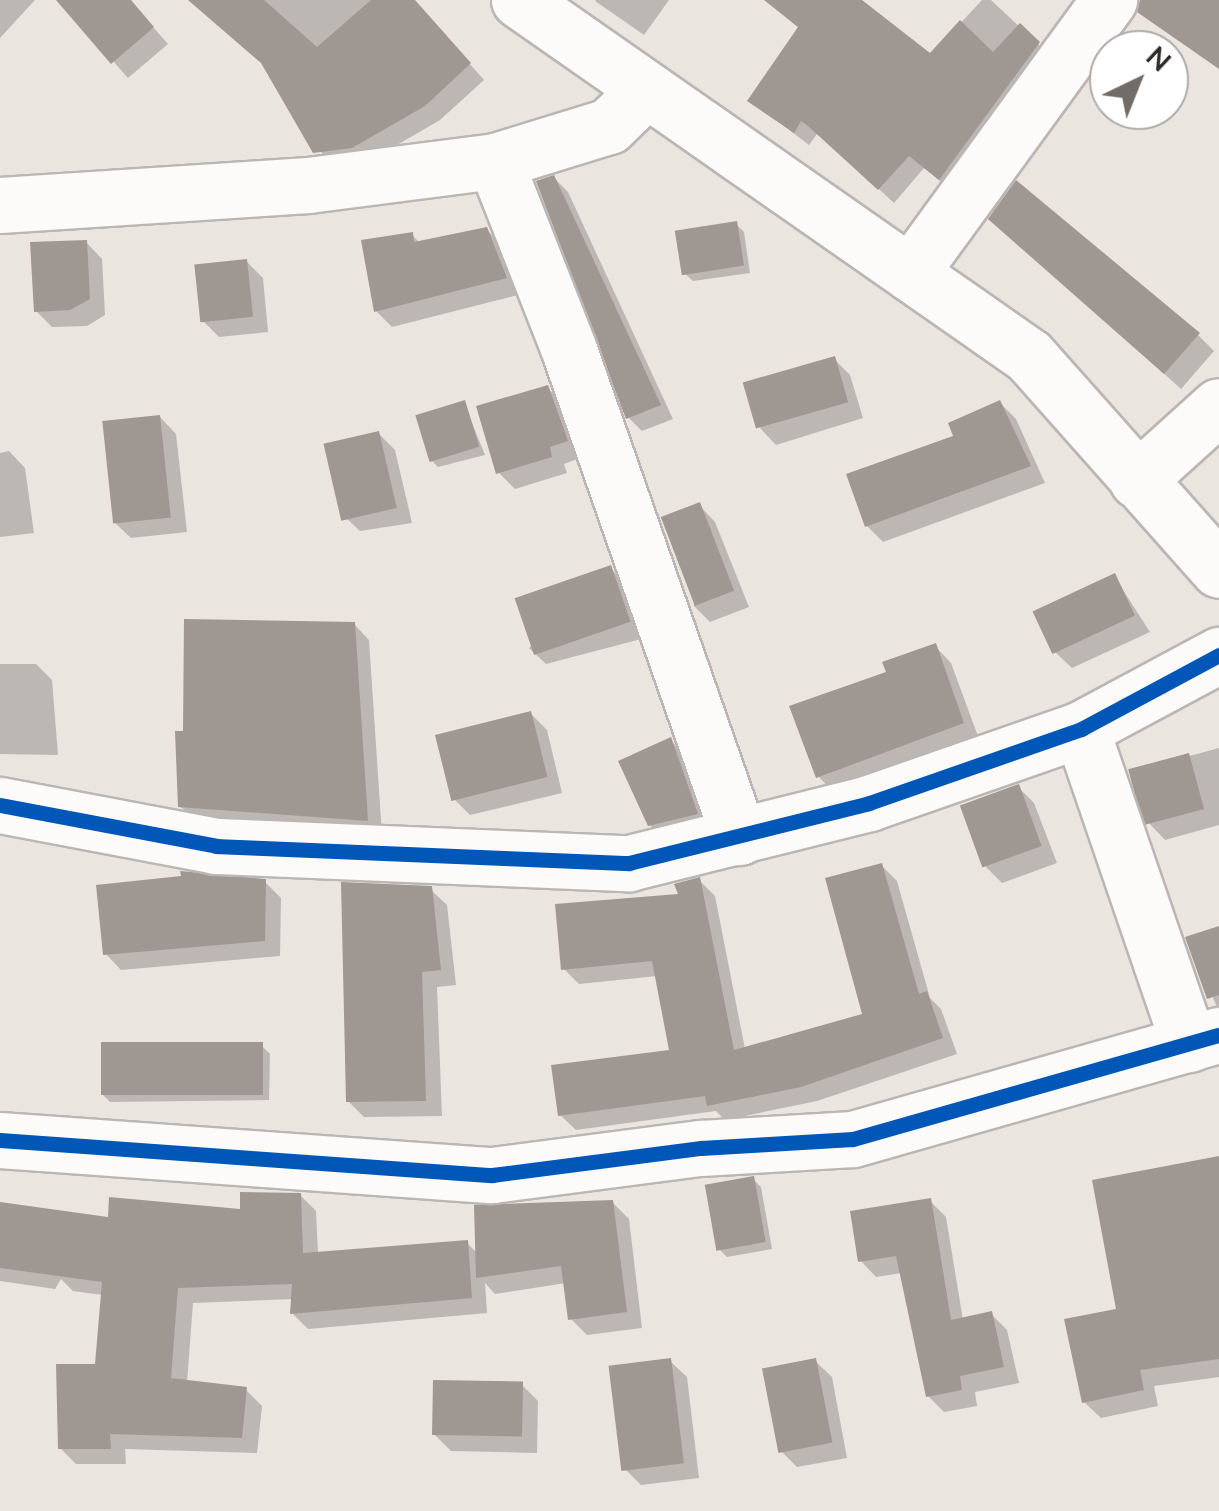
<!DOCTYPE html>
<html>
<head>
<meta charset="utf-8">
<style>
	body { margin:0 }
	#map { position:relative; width:1219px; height:1511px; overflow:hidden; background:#ebe5e0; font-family:"Nunito Sans",sans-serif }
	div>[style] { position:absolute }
	.shadow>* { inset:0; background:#0003 }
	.building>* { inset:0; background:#9f9791; transform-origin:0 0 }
	.roads { filter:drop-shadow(2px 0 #bbb6b3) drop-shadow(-2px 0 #bbb6b3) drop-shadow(0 2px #bbb6b3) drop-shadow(0 -2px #bbb6b3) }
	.minor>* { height:55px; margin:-27.5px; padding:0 27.5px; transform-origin:27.5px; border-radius:27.5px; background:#fcfbfa }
	.cycleway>* { height:15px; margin:-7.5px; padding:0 7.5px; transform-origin:7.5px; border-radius:7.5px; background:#0057b8 }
	span { translate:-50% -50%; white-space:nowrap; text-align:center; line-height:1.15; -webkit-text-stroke:10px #fff; paint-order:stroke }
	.north { position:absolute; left:1089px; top:30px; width:100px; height:100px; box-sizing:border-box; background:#fff; border:2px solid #acaaa9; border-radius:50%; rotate:43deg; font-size:28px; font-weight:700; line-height:40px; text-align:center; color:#302b28 }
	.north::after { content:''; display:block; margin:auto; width:35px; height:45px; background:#716c68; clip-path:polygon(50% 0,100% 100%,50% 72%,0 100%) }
</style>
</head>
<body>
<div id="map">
	<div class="shadow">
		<div style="clip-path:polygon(0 0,35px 0,0 38px)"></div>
		<div style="clip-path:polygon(59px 0,129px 0,168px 44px,128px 78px)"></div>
		<div style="clip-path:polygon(199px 0,413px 0,484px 80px,440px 120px,368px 162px,331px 167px,266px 66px)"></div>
		<div style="clip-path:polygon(669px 0,644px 35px,595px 1px,596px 0)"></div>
		<div style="clip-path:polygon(765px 0,858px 0,930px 56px,982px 0,991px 0,1053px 58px,955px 193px,924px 168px,894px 203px,826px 140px,817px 134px,809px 145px,751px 101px,800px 29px)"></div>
		<div style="clip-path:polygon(554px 178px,568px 192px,673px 419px,642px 431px,628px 417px)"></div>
		<div style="clip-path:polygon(736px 224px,744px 232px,750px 273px,693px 281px,685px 274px)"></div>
		<div style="clip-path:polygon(486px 229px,503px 246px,522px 294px,392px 327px,376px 311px,412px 235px,420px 243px)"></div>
		<div style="clip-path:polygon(86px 242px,102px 259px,105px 315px,87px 326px,52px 327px,36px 311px)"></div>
		<div style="clip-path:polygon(247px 262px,263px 278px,268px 332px,219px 337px,202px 320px)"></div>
		<div style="clip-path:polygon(1050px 270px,1198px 335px,1214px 351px,1181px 389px)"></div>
		<div style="clip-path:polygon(834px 359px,850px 375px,863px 418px,776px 445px,760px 428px)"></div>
		<div style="clip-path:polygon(547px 388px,564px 404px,582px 457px,564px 464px,567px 473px,515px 489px,498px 472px)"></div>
		<div style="clip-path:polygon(464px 403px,485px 455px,438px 467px,430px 459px)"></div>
		<div style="clip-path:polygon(1000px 403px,1016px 419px,1045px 483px,883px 542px,867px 526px)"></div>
		<div style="clip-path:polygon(160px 417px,176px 434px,187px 532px,131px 538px,114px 522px)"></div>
		<div style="clip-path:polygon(379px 434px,395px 450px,412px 523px,360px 531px,343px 515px)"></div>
		<div style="clip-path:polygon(9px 451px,25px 468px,34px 533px,0 537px,0 453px)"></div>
		<div style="clip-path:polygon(699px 505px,715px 522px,749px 607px,710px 622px,694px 606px)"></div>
		<div style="clip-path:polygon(610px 568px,627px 585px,645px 638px,546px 664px,529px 648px)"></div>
		<div style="clip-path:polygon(1114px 576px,1150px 632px,1072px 668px,1055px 652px,1037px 613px)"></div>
		<div style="clip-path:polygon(354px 624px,369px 640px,382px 835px,196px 821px,180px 806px)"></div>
		<div style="clip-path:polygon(935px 646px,951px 663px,979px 739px,834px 793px,818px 776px,889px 673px)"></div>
		<div style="clip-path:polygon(0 664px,36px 664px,52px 680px,58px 755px,0 754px)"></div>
		<div style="clip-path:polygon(530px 713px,547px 730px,562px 793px,470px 815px,454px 799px)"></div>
		<div style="clip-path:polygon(670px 740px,686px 756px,712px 830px,666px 841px,650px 825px)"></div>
		<div style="clip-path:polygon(1219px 748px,1219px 825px,1165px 840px,1149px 823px,1131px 772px)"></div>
		<div style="clip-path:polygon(1018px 787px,1034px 803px,1057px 863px,1002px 883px,986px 867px)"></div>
		<div style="clip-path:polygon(882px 866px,897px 881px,930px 998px,941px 1009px,957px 1054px,817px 1101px,725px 1120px,716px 1111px,576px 1130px,560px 1115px,672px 1052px,657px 976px,579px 984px,564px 969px,699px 880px,715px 896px,745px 1049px,865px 1016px)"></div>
		<div style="clip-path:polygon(265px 882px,281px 898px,280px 956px,121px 970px,105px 953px)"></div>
		<div style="clip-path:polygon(430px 889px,447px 905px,456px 985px,437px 987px,442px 1116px,364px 1117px,348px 1101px)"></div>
		<div style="clip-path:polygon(1219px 930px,1219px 1012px,1188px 938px)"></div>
		<div style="clip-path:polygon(262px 1046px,270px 1054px,269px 1100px,110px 1102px,102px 1094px)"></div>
		<div style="clip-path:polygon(753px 1179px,761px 1187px,772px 1249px,727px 1257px,719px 1249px)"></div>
		<div style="clip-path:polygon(300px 1195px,316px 1211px,318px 1254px,467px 1243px,478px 1254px,612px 1202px,629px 1219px,642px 1328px,587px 1335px,570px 1318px,566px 1283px,495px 1294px,485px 1283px,487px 1313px,308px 1329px,292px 1313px,294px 1299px,193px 1303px,187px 1383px,246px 1390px,262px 1406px,257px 1453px,125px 1449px,126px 1464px,76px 1464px,60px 1448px,97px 1367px,103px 1295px,73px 1291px,61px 1279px,55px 1289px,0 1281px,0 1204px,110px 1220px,243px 1212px)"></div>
		<div style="clip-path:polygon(930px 1201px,946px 1217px,963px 1320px,991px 1314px,1007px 1330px,1019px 1383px,975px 1392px,977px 1406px,944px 1412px,928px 1396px,902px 1273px,876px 1277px,860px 1260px)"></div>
		<div style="clip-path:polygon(1219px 1259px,1219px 1377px,1154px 1386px,1158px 1406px,1101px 1418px,1084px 1402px,1119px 1311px)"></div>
		<div style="clip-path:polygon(670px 1361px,687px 1377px,699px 1478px,641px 1485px,625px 1469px)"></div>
		<div style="clip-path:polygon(815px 1361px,832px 1377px,847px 1458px,797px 1467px,781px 1451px)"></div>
		<div style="clip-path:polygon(521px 1384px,538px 1401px,537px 1453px,451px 1451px,434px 1434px)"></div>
	</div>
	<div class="building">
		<div style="clip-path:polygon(56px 0,131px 0,154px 27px,111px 64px)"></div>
		<div style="clip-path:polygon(188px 0,264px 0,317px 47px,371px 0,415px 0,471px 63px,425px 106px,352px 148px,313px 153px,261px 63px)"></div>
		<div style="clip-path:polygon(764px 0,862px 0,930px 53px,960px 20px,993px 52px,1020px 23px,1040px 42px,939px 180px,909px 156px,878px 190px,808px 126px,801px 121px,794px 133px,747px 101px,798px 27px)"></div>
		<div style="clip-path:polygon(1140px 0,1219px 0,1219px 69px,1137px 12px)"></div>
		<div style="clip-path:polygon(554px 175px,661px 405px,626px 419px,536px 181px)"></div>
		<div style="clip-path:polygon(1016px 180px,1200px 333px,1164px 374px,988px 219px)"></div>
		<div style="left:737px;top:221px;width:45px;height:63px;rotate:81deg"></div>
		<div style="clip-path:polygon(487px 227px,507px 278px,374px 312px,361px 240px,413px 232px,414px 242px)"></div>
		<div style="clip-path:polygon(87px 240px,90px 299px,70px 310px,34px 312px,30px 242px)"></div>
		<div style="left:247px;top:259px;width:58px;height:53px;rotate:84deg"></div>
		<div style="left:835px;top:356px;width:48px;height:96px;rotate:74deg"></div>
		<div style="clip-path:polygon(548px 385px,568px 441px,550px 447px,552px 457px,496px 474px,476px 406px)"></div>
		<div style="left:465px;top:400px;width:49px;height:52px;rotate:73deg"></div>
		<div style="clip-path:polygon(1000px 400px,1031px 466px,865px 527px,846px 474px,953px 436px,948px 423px)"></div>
		<div style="left:160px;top:415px;width:103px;height:58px;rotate:84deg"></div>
		<div style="left:379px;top:431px;width:79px;height:57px;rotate:77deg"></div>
		<div style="left:700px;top:502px;width:95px;height:42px;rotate:69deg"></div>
		<div style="left:611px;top:565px;width:60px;height:102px;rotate:71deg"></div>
		<div style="left:1115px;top:573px;width:47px;height:91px;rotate:65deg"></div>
		<div style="clip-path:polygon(184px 619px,355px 622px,368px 821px,178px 807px,175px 731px,183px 731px)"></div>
		<div style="clip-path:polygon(936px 643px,964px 723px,816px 778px,789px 706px,886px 672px,882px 662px)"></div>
		<div style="left:531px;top:711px;width:68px;height:99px;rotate:76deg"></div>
		<div style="clip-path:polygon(671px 737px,698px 814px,648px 826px,618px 761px)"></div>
		<div style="left:1189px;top:753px;width:58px;height:63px;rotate:75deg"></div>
		<div style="left:1019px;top:784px;width:66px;height:63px;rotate:70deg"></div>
		<div style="clip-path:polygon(882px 863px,919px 994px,927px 991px,943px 1038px,801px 1087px,707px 1106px,705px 1096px,558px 1116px,551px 1065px,669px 1050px,652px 961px,561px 970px,555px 904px,678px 894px,674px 884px,700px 877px,734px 1050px,862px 1014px,825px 878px)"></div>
		<div style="clip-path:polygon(180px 871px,266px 879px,265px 941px,103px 955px,96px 885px,181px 876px)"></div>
		<div style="clip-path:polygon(341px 882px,432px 886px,441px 970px,422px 972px,426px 1101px,346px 1102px)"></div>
		<div style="clip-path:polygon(1219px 926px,1219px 995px,1207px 999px,1185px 937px)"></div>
		<div style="left:101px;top:1042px;width:162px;height:53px"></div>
		<div style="clip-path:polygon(1219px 1156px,1219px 1359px,1140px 1370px,1144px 1390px,1082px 1403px,1064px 1319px,1116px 1309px,1092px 1180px)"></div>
		<div style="left:754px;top:1176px;width:67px;height:50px;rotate:80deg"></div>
		<div style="clip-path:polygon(240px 1192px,301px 1193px,303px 1253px,468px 1240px,472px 1298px,290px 1314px,292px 1284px,178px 1288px,171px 1378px,247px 1387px,242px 1438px,110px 1434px,111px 1449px,58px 1449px,56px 1364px,95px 1364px,102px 1282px,0 1268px,0 1202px,108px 1217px,109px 1197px,240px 1209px)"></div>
		<div style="clip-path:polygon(931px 1198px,951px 1320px,992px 1311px,1004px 1367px,960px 1376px,962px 1390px,926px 1397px,896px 1256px,858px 1262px,850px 1211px)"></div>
		<div style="clip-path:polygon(613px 1200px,627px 1312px,568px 1320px,561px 1266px,476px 1278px,474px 1205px)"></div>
		<div style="left:671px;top:1358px;width:106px;height:63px;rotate:83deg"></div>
		<div style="left:816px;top:1358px;width:86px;height:55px;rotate:79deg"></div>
		<div style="left:433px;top:1380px;width:90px;height:55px;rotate:1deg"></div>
	</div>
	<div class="roads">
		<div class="minor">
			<div style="left:519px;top:0;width:622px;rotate:34.92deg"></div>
			<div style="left:1029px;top:356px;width:286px;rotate:48.4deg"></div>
			<div style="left:495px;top:161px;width:203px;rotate:68.6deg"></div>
			<div style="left:569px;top:350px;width:516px;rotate:70.76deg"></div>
			<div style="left:0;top:205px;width:309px;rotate:-3.7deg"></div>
			<div style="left:308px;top:185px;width:189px;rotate:-7.3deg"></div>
			<div style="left:495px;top:161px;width:119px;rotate:-17.1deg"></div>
			<div style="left:609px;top:126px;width:52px;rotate:-44.2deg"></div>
			<div style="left:910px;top:273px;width:338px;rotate:-53.9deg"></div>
			<div style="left:1137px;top:480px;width:110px;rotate:-42.1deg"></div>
			<div style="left:1081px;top:729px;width:333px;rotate:71.1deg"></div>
			<div style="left:0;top:805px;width:220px;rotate:10.7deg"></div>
			<div style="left:216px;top:846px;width:413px;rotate:2.4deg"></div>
			<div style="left:629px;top:863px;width:247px;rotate:-14deg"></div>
			<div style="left:869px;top:803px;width:225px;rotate:-19.2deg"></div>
			<div style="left:1081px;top:729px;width:157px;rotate:-28.2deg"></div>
			<div style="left:0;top:1140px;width:493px;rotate:4.1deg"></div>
			<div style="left:492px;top:1175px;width:211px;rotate:-7.4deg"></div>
			<div style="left:701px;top:1148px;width:152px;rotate:-3.4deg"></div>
			<div style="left:853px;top:1139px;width:380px;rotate:-15.9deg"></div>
		</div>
	</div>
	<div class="cycleway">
		<div style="left:0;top:805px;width:220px;rotate:10.7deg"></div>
		<div style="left:216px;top:846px;width:413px;rotate:2.4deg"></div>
		<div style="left:629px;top:863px;width:247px;rotate:-14deg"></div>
		<div style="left:869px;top:803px;width:225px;rotate:-19.2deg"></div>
		<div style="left:1081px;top:729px;width:157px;rotate:-28.2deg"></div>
		<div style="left:0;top:1140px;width:493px;rotate:4.1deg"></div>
		<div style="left:492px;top:1175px;width:211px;rotate:-7.4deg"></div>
		<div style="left:701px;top:1148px;width:152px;rotate:-3.4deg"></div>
		<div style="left:853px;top:1139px;width:380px;rotate:-15.9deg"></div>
	</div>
	<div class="north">N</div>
</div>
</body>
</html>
